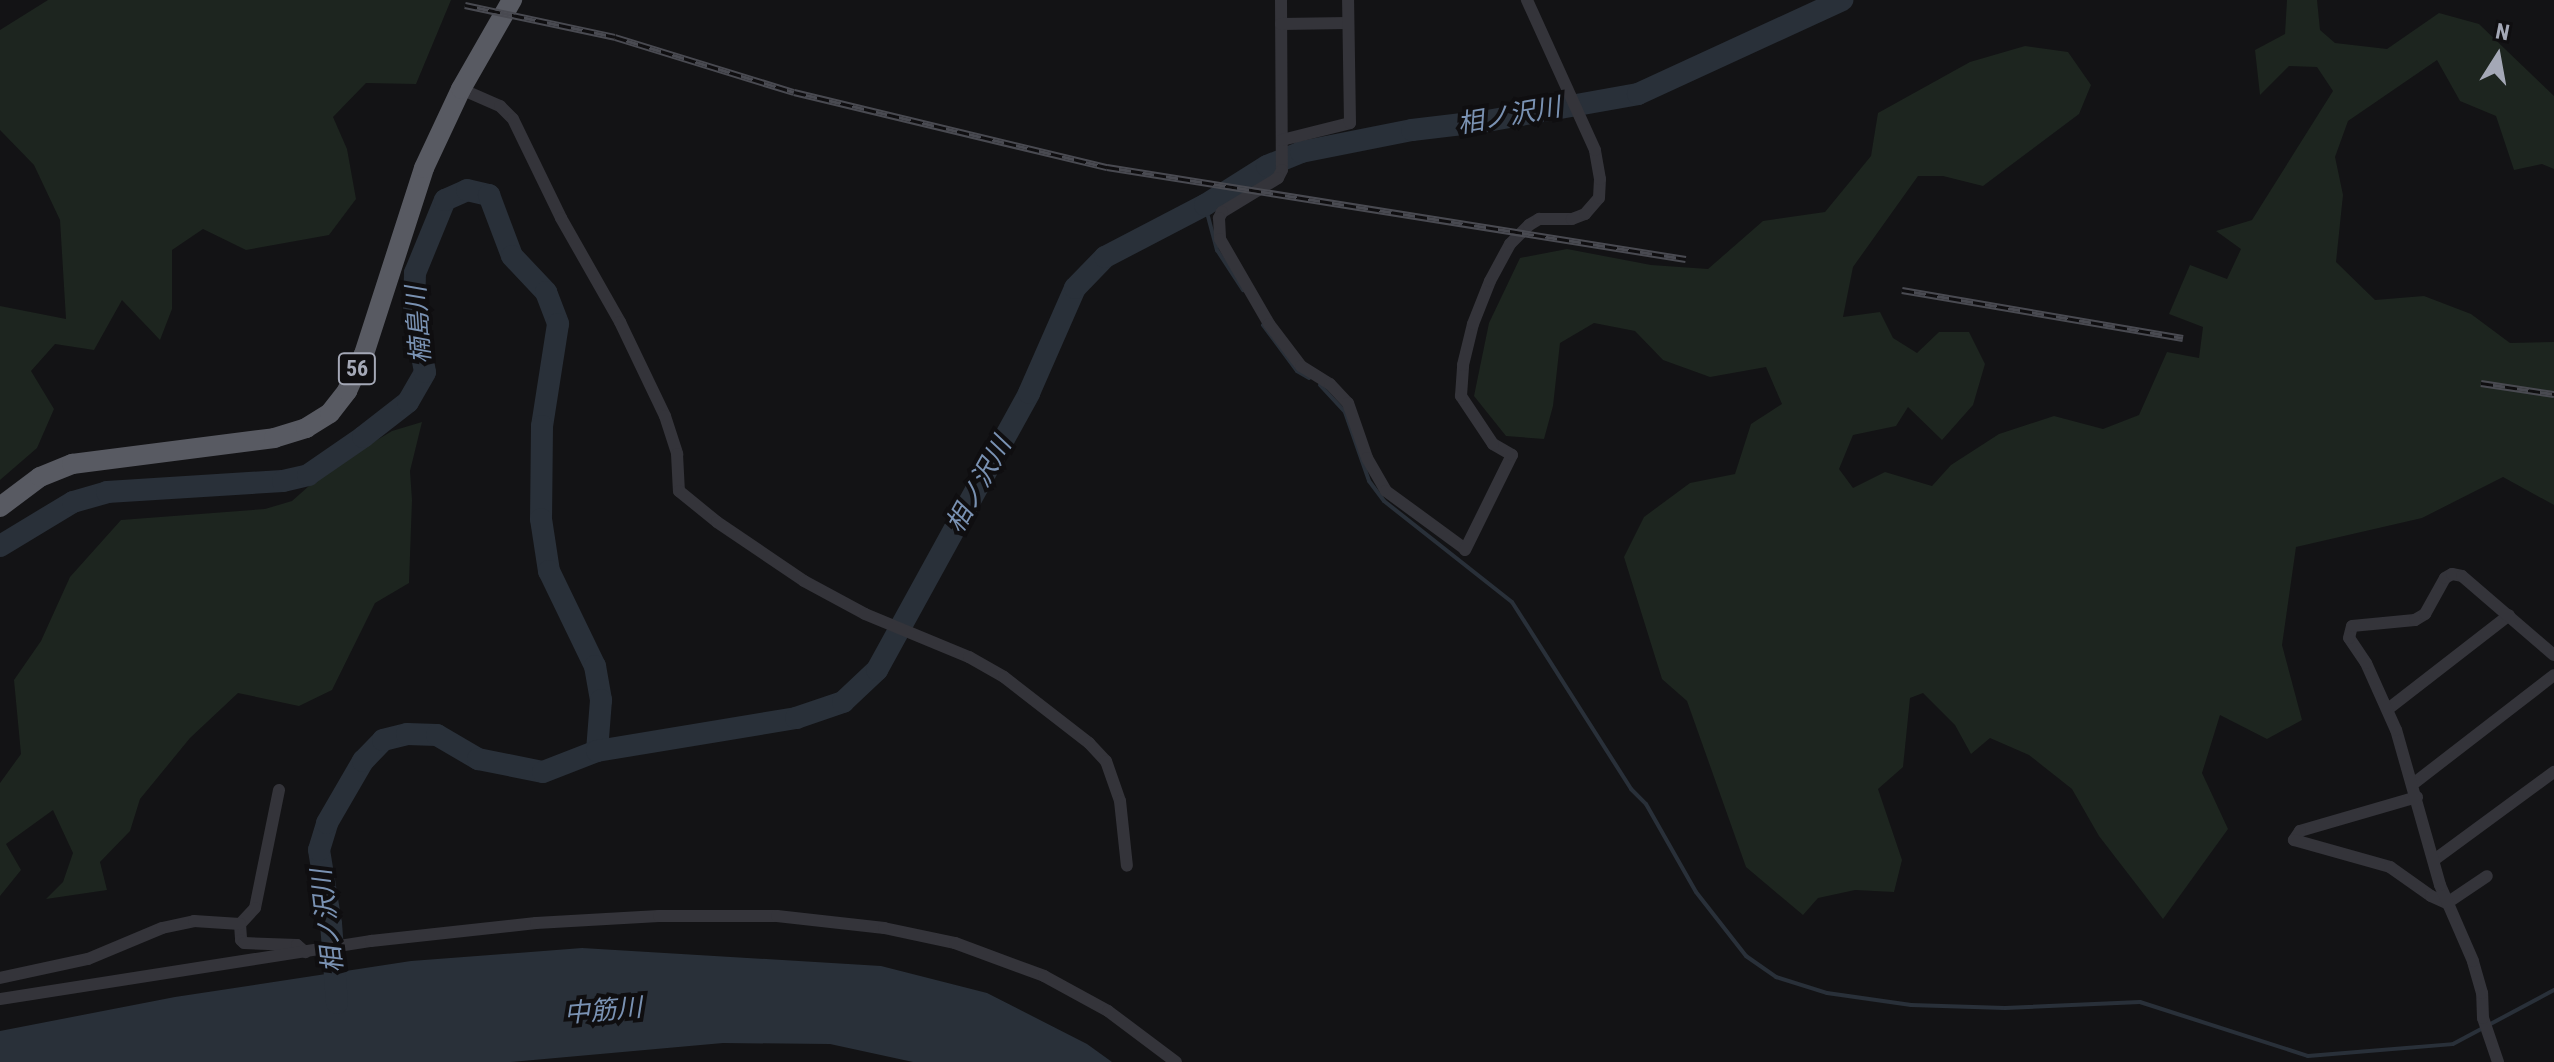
<!DOCTYPE html>
<html>
<head>
<meta charset="utf-8">
<style>
	body { margin:0 }
	#map { position:relative; width:2554px; height:1062px; overflow:hidden; background:#131315; font-family:"Roboto Condensed","Noto Sans JP",sans-serif }
	div>[style] { position:absolute }
	.green>* { inset:0; background:#1d251f }
	.water>* { inset:0; background:#293039 }
	.stream>* { height:4px; margin:-2px; padding:0 2px; transform-origin:2px; border-radius:2px; background:#293039 }
	.river>* { height:22px; margin:-11px; padding:0 11px; transform-origin:11px; border-radius:11px; background:#293039 }
	.minor>* { height:12px; margin:-6px; padding:0 6px; transform-origin:6px; border-radius:6px; background:#34343a }
	.trunk>* { height:20px; margin:-10px; padding:0 10px; transform-origin:10px; border-radius:10px; background:#585a62 }
	.rail>* { height:7px; margin-top:-3.5px; transform-origin:0; background:repeating-linear-gradient(90deg,#0f0e10 0 12px,#494a51 0 24px); box-sizing:border-box; border-block:2px solid #494a51 }
	span { translate:-50% -50%; white-space:nowrap; text-align:center; line-height:1.15; -webkit-text-stroke:8px #0f0e10; paint-order:stroke }
	.shield-label span { padding:2px 6px; background:#0f0e10; border:2px solid; border-radius:6px; -webkit-text-stroke-width:0 }
	.shield-label { font-size:22px; color:#a4a8b6; font-weight:700 }
	.water-label { font-size:26px; color:#7a92b3; font-style:italic }
	.north { position:absolute; left:2458px; top:16px; width:80px; height:80px; -webkit-text-stroke:6px #0f0e10; paint-order:stroke; rotate:11deg; font-size:22px; font-weight:700; line-height:32px; text-align:center; color:#a4a8b6 }
	.north::after { content:''; display:block; margin:auto; width:28px; height:36px; background:#a4a8b6; clip-path:polygon(50% 0,100% 100%,50% 72%,0 100%) }
</style>
</head>
<body>
<div id="map">
	<div class="green">
		<div style="clip-path:polygon(48px 0,451px 0,416px 84px,366px 83px,333px 117px,347px 149px,356px 199px,329px 235px,246px 250px,203px 229px,172px 250px,172px 309px,160px 340px,122px 300px,94px 350px,55px 344px,31px 371px,54px 409px,37px 448px,0 480px,0 306px,66px 319px,60px 220px,34px 165px,0 130px,0 30px)"></div>
		<div style="clip-path:polygon(2287px 0,2317px 0,2320px 30px,2335px 43px,2387px 49px,2439px 13px,2479px 24px,2554px 96px,2554px 169px,2542px 164px,2514px 170px,2496px 116px,2460px 101px,2437px 60px,2348px 121px,2335px 157px,2343px 195px,2336px 262px,2375px 300px,2424px 296px,2471px 314px,2510px 343px,2554px 342px,2554px 505px,2503px 477px,2422px 518px,2296px 547px,2282px 645px,2302px 720px,2267px 739px,2220px 715px,2202px 773px,2228px 829px,2163px 919px,2099px 836px,2072px 789px,2029px 755px,1990px 738px,1971px 754px,1955px 725px,1923px 693px,1910px 698px,1903px 767px,1878px 789px,1902px 860px,1894px 892px,1855px 890px,1818px 898px,1803px 915px,1746px 867px,1687px 701px,1662px 679px,1624px 557px,1644px 517px,1690px 483px,1735px 474px,1751px 424px,1782px 404px,1766px 367px,1710px 377px,1663px 360px,1635px 331px,1594px 323px,1560px 343px,1553px 406px,1544px 439px,1506px 436px,1474px 396px,1489px 323px,1520px 258px,1567px 249px,1651px 265px,1708px 269px,1763px 221px,1825px 212px,1871px 156px,1878px 113px,1970px 62px,2025px 46px,2068px 52px,2091px 85px,2079px 114px,1983px 186px,1943px 176px,1918px 176px,1853px 267px,1843px 317px,1880px 312px,1893px 338px,1917px 353px,1939px 332px,1969px 332px,1985px 364px,1973px 405px,1942px 440px,1908px 407px,1896px 426px,1853px 435px,1839px 469px,1853px 488px,1885px 472px,1932px 486px,1951px 465px,1999px 434px,2054px 416px,2103px 429px,2139px 415px,2167px 352px,2199px 358px,2203px 327px,2169px 314px,2190px 265px,2227px 279px,2241px 249px,2216px 231px,2252px 220px,2333px 91px,2317px 67px,2289px 66px,2260px 95px,2255px 50px,2285px 34px)"></div>
		<div style="clip-path:polygon(422px 422px,410px 471px,412px 500px,409px 583px,375px 603px,332px 690px,299px 706px,238px 693px,190px 738px,140px 799px,130px 831px,100px 862px,107px 890px,46px 899px,63px 882px,73px 853px,53px 810px,6px 844px,21px 870px,0 896px,0 783px,21px 754px,14px 680px,41px 641px,70px 577px,121px 520px,265px 509px,292px 501px,327px 470px,392px 431px)"></div>
	</div>
	<div class="water">
		<div style="clip-path:polygon(582px 948px,881px 966px,987px 993px,1087px 1044px,1112px 1062px,913px 1062px,830px 1044px,723px 1043px,511px 1062px,0 1062px,0 1031px,175px 997px,411px 961px)"></div>
	</div>
	<div class="stream">
		<div style="left:1205px;top:205px;width:47px;rotate:75.1deg"></div>
		<div style="left:1217px;top:250px;width:48px;rotate:57deg"></div>
		<div style="left:1263px;top:325px;width:57px;rotate:53.5deg"></div>
		<div style="left:1297px;top:371px;width:14px;rotate:30deg"></div>
		<div style="left:1320px;top:385px;width:37px;rotate:47deg"></div>
		<div style="left:1345px;top:412px;width:73px;rotate:70.8deg"></div>
		<div style="left:1369px;top:481px;width:25px;rotate:53deg"></div>
		<div style="left:1384px;top:501px;width:163px;rotate:38.3deg"></div>
		<div style="left:1512px;top:602px;width:222px;rotate:57.5deg"></div>
		<div style="left:1631px;top:789px;width:21px;rotate:45deg"></div>
		<div style="left:1646px;top:804px;width:101px;rotate:60.4deg"></div>
		<div style="left:1696px;top:892px;width:81px;rotate:52deg"></div>
		<div style="left:1746px;top:956px;width:37px;rotate:35deg"></div>
		<div style="left:1776px;top:977px;width:53px;rotate:17.4deg"></div>
		<div style="left:1827px;top:993px;width:85px;rotate:8.1deg"></div>
		<div style="left:1911px;top:1005px;width:94px;rotate:1.8deg"></div>
		<div style="left:2005px;top:1008px;width:135px;rotate:-2.5deg"></div>
		<div style="left:2140px;top:1002px;width:176px;rotate:17.8deg"></div>
		<div style="left:2308px;top:1056px;width:145px;rotate:-4.7deg"></div>
		<div style="left:2453px;top:1044px;width:115px;rotate:-28.1deg"></div>
	</div>
	<div class="river">
		<div style="left:0;top:546px;width:85px;rotate:-31.1deg"></div>
		<div style="left:73px;top:502px;width:35px;rotate:-16deg"></div>
		<div style="left:107px;top:492px;width:176px;rotate:-3.6deg"></div>
		<div style="left:283px;top:481px;width:26px;rotate:-13deg"></div>
		<div style="left:308px;top:475px;width:67px;rotate:-34.6deg"></div>
		<div style="left:363px;top:437px;width:57px;rotate:-37.9deg"></div>
		<div style="left:408px;top:402px;width:34px;rotate:-60deg"></div>
		<div style="left:425px;top:372px;width:60px;rotate:-100.6deg"></div>
		<div style="left:414px;top:313px;width:40px;rotate:-88.6deg"></div>
		<div style="left:415px;top:273px;width:79px;rotate:-67.7deg"></div>
		<div style="left:445px;top:200px;width:24px;rotate:-24deg"></div>
		<div style="left:467px;top:190px;width:23px;rotate:13deg"></div>
		<div style="left:489px;top:195px;width:65px;rotate:69.3deg"></div>
		<div style="left:512px;top:256px;width:50px;rotate:46.6deg"></div>
		<div style="left:546px;top:292px;width:34px;rotate:69deg"></div>
		<div style="left:558px;top:324px;width:103px;rotate:98.9deg"></div>
		<div style="left:542px;top:426px;width:93px;rotate:90.6deg"></div>
		<div style="left:541px;top:519px;width:53px;rotate:81.3deg"></div>
		<div style="left:549px;top:571px;width:106px;rotate:64.2deg"></div>
		<div style="left:595px;top:666px;width:35px;rotate:80deg"></div>
		<div style="left:601px;top:700px;width:51px;rotate:94.5deg"></div>
		<div style="left:337px;top:1003px;width:79px;rotate:-94.3deg"></div>
		<div style="left:331px;top:924px;width:75px;rotate:-99.2deg"></div>
		<div style="left:319px;top:850px;width:28px;rotate:-73deg"></div>
		<div style="left:327px;top:823px;width:72px;rotate:-59.9deg"></div>
		<div style="left:363px;top:761px;width:29px;rotate:-46deg"></div>
		<div style="left:383px;top:740px;width:25px;rotate:-14deg"></div>
		<div style="left:407px;top:734px;width:30px;rotate:2deg"></div>
		<div style="left:437px;top:735px;width:48px;rotate:30.3deg"></div>
		<div style="left:478px;top:759px;width:66px;rotate:11.3deg"></div>
		<div style="left:543px;top:772px;width:58px;rotate:-21.3deg"></div>
		<div style="left:597px;top:751px;width:202px;rotate:-9.4deg"></div>
		<div style="left:796px;top:718px;width:50px;rotate:-18.8deg"></div>
		<div style="left:843px;top:702px;width:47px;rotate:-43.3deg"></div>
		<div style="left:877px;top:670px;width:316px;rotate:-61.2deg"></div>
		<div style="left:1029px;top:393px;width:115px;rotate:-66.3deg"></div>
		<div style="left:1075px;top:288px;width:43px;rotate:-45.9deg"></div>
		<div style="left:1105px;top:257px;width:113px;rotate:-27.5deg"></div>
		<div style="left:1205px;top:205px;width:73px;rotate:-32.2deg"></div>
		<div style="left:1267px;top:166px;width:37px;rotate:-22deg"></div>
		<div style="left:1301px;top:152px;width:113px;rotate:-11.2deg"></div>
		<div style="left:1412px;top:130px;width:76px;rotate:-6.8deg"></div>
		<div style="left:1487px;top:121px;width:153px;rotate:-10.1deg"></div>
		<div style="left:1638px;top:94px;width:225px;rotate:-24.7deg"></div>
	</div>
	<div class="minor">
		<div style="left:1281px;top:0;width:170px;rotate:89.7deg"></div>
		<div style="left:1282px;top:170px;width:9px;rotate:117deg"></div>
		<div style="left:1278px;top:178px;width:66px;rotate:148.7deg"></div>
		<div style="left:1222px;top:212px;width:7px;rotate:117deg"></div>
		<div style="left:1219px;top:218px;width:21px;rotate:87deg"></div>
		<div style="left:1220px;top:239px;width:98px;rotate:60deg"></div>
		<div style="left:1269px;top:324px;width:53px;rotate:52.7deg"></div>
		<div style="left:1301px;top:366px;width:34px;rotate:32deg"></div>
		<div style="left:1330px;top:384px;width:26px;rotate:47deg"></div>
		<div style="left:1348px;top:403px;width:58px;rotate:70.9deg"></div>
		<div style="left:1367px;top:458px;width:38px;rotate:60deg"></div>
		<div style="left:1386px;top:491px;width:97px;rotate:36.2deg"></div>
		<div style="left:1281px;top:24px;width:67px;rotate:-0.9deg"></div>
		<div style="left:461px;top:89px;width:43px;rotate:23.6deg"></div>
		<div style="left:500px;top:106px;width:18px;rotate:45deg"></div>
		<div style="left:513px;top:119px;width:110px;rotate:64.1deg"></div>
		<div style="left:561px;top:218px;width:120px;rotate:60.4deg"></div>
		<div style="left:620px;top:322px;width:104px;rotate:64.4deg"></div>
		<div style="left:665px;top:416px;width:40px;rotate:72deg"></div>
		<div style="left:677px;top:454px;width:37px;rotate:87deg"></div>
		<div style="left:679px;top:491px;width:49px;rotate:39.2deg"></div>
		<div style="left:717px;top:522px;width:105px;rotate:34.1deg"></div>
		<div style="left:804px;top:581px;width:69px;rotate:28.4deg"></div>
		<div style="left:865px;top:614px;width:113px;rotate:22.5deg"></div>
		<div style="left:969px;top:657px;width:40px;rotate:29.7deg"></div>
		<div style="left:1004px;top:677px;width:108px;rotate:37.8deg"></div>
		<div style="left:1089px;top:743px;width:25px;rotate:47deg"></div>
		<div style="left:1106px;top:761px;width:42px;rotate:70.7deg"></div>
		<div style="left:1120px;top:801px;width:65px;rotate:83.9deg"></div>
		<div style="left:1282px;top:140px;width:70px;rotate:-14deg"></div>
		<div style="left:1350px;top:123px;width:123px;rotate:-90.9deg"></div>
		<div style="left:1465px;top:550px;width:106px;rotate:-63.7deg"></div>
		<div style="left:1512px;top:455px;width:22px;rotate:-150deg"></div>
		<div style="left:1493px;top:444px;width:58px;rotate:-123.7deg"></div>
		<div style="left:1461px;top:396px;width:31px;rotate:-86deg"></div>
		<div style="left:1463px;top:365px;width:42px;rotate:-76.3deg"></div>
		<div style="left:1473px;top:324px;width:46px;rotate:-68.4deg"></div>
		<div style="left:1490px;top:281px;width:42px;rotate:-61.6deg"></div>
		<div style="left:1510px;top:244px;width:27px;rotate:-45deg"></div>
		<div style="left:1529px;top:225px;width:12px;rotate:-31deg"></div>
		<div style="left:1539px;top:219px;width:33px"></div>
		<div style="left:1572px;top:219px;width:14px;rotate:-21deg"></div>
		<div style="left:1585px;top:214px;width:21px;rotate:-49deg"></div>
		<div style="left:1599px;top:198px;width:19px;rotate:-87deg"></div>
		<div style="left:1600px;top:179px;width:29px;rotate:-100deg"></div>
		<div style="left:1595px;top:150px;width:165px;rotate:-114.4deg"></div>
		<div style="left:2388px;top:709px;width:153px;rotate:-37.8deg"></div>
		<div style="left:2413px;top:784px;width:178px;rotate:-37.7deg"></div>
		<div style="left:279px;top:790px;width:120px;rotate:101.5deg"></div>
		<div style="left:255px;top:908px;width:22px;rotate:133deg"></div>
		<div style="left:240px;top:924px;width:16px;rotate:86deg"></div>
		<div style="left:241px;top:940px;width:4px;rotate:45deg"></div>
		<div style="left:244px;top:943px;width:53px;rotate:2.2deg"></div>
		<div style="left:297px;top:945px;width:11px;rotate:41deg"></div>
		<div style="left:2417px;top:797px;width:122px;rotate:163.8deg"></div>
		<div style="left:2300px;top:831px;width:11px;rotate:124deg"></div>
		<div style="left:2294px;top:840px;width:100px;rotate:15.7deg"></div>
		<div style="left:2390px;top:867px;width:50px;rotate:35.3deg"></div>
		<div style="left:2431px;top:896px;width:17px;rotate:24deg"></div>
		<div style="left:2447px;top:903px;width:48px;rotate:-34deg"></div>
		<div style="left:2434px;top:860px;width:149px;rotate:-36.3deg"></div>
		<div style="left:0;top:978px;width:90px;rotate:-12.2deg"></div>
		<div style="left:88px;top:959px;width:80px;rotate:-22.7deg"></div>
		<div style="left:162px;top:928px;width:33px;rotate:-12deg"></div>
		<div style="left:194px;top:921px;width:46px;rotate:3.7deg"></div>
		<div style="left:0;top:999px;width:376px;rotate:-8.9deg"></div>
		<div style="left:371px;top:941px;width:166px;rotate:-6.2deg"></div>
		<div style="left:536px;top:923px;width:123px;rotate:-3.3deg"></div>
		<div style="left:659px;top:916px;width:118px"></div>
		<div style="left:777px;top:916px;width:108px;rotate:6.4deg"></div>
		<div style="left:884px;top:928px;width:73px;rotate:11.9deg"></div>
		<div style="left:955px;top:943px;width:95px;rotate:20.3deg"></div>
		<div style="left:1044px;top:976px;width:73px;rotate:28.7deg"></div>
		<div style="left:1108px;top:1011px;width:85px;rotate:36.9deg"></div>
		<div style="left:2498px;top:1062px;width:46px;rotate:-108.8deg"></div>
		<div style="left:2483px;top:1018px;width:25px;rotate:-92deg"></div>
		<div style="left:2482px;top:993px;width:33px;rotate:-106deg"></div>
		<div style="left:2473px;top:961px;width:83px;rotate:-113.5deg"></div>
		<div style="left:2440px;top:885px;width:161px;rotate:-105.8deg"></div>
		<div style="left:2396px;top:730px;width:73px;rotate:-114.1deg"></div>
		<div style="left:2366px;top:663px;width:30px;rotate:-124deg"></div>
		<div style="left:2349px;top:638px;width:12px;rotate:-76deg"></div>
		<div style="left:2352px;top:626px;width:63px;rotate:-5.4deg"></div>
		<div style="left:2415px;top:620px;width:12px;rotate:-31deg"></div>
		<div style="left:2425px;top:614px;width:41px;rotate:-60.9deg"></div>
		<div style="left:2445px;top:578px;width:8px;rotate:-30deg"></div>
		<div style="left:2452px;top:574px;width:10px;rotate:11deg"></div>
		<div style="left:2462px;top:576px;width:121px;rotate:40.7deg"></div>
	</div>
	<div class="trunk">
		<div style="left:0;top:507px;width:50px;rotate:-36.9deg"></div>
		<div style="left:40px;top:477px;width:35px;rotate:-22deg"></div>
		<div style="left:72px;top:464px;width:204px;rotate:-7.3deg"></div>
		<div style="left:274px;top:438px;width:34px;rotate:-17deg"></div>
		<div style="left:306px;top:428px;width:28px;rotate:-32deg"></div>
		<div style="left:330px;top:413px;width:28px;rotate:-52deg"></div>
		<div style="left:347px;top:391px;width:41px;rotate:-65.3deg"></div>
		<div style="left:364px;top:354px;width:195px;rotate:-72.1deg"></div>
		<div style="left:424px;top:168px;width:87px;rotate:-64.9deg"></div>
		<div style="left:461px;top:89px;width:103px;rotate:-60.2deg"></div>
	</div>
	<div class="rail">
		<div style="left:465px;top:5px;width:153px;rotate:12deg"></div>
		<div style="left:615px;top:37px;width:187px;rotate:17.1deg"></div>
		<div style="left:794px;top:92px;width:322px;rotate:13.5deg"></div>
		<div style="left:1107px;top:167px;width:586px;rotate:9.03deg"></div>
		<div style="left:1902px;top:290px;width:285px;rotate:9.7deg"></div>
		<div style="left:2481px;top:383px;width:74px;rotate:8.6deg"></div>
	</div>
	<div class="shield-label">
		<span style="left:357px;top:369px">56</span>
	</div>
	<div class="water-label">
		<span style="left:1509px;top:116px;rotate:-10deg">相ノ沢川</span>
		<span style="left:419px;top:325px;rotate:-94deg">楠島川</span>
		<span style="left:979px;top:485px;rotate:-61deg">相ノ沢川</span>
		<span style="left:328px;top:921px;rotate:-97deg">相ノ沢川</span>
		<span style="left:603px;top:1011px;rotate:-5deg">中筋川</span>
	</div>
	<div class="north">N</div>
</div>
</body>
</html>
